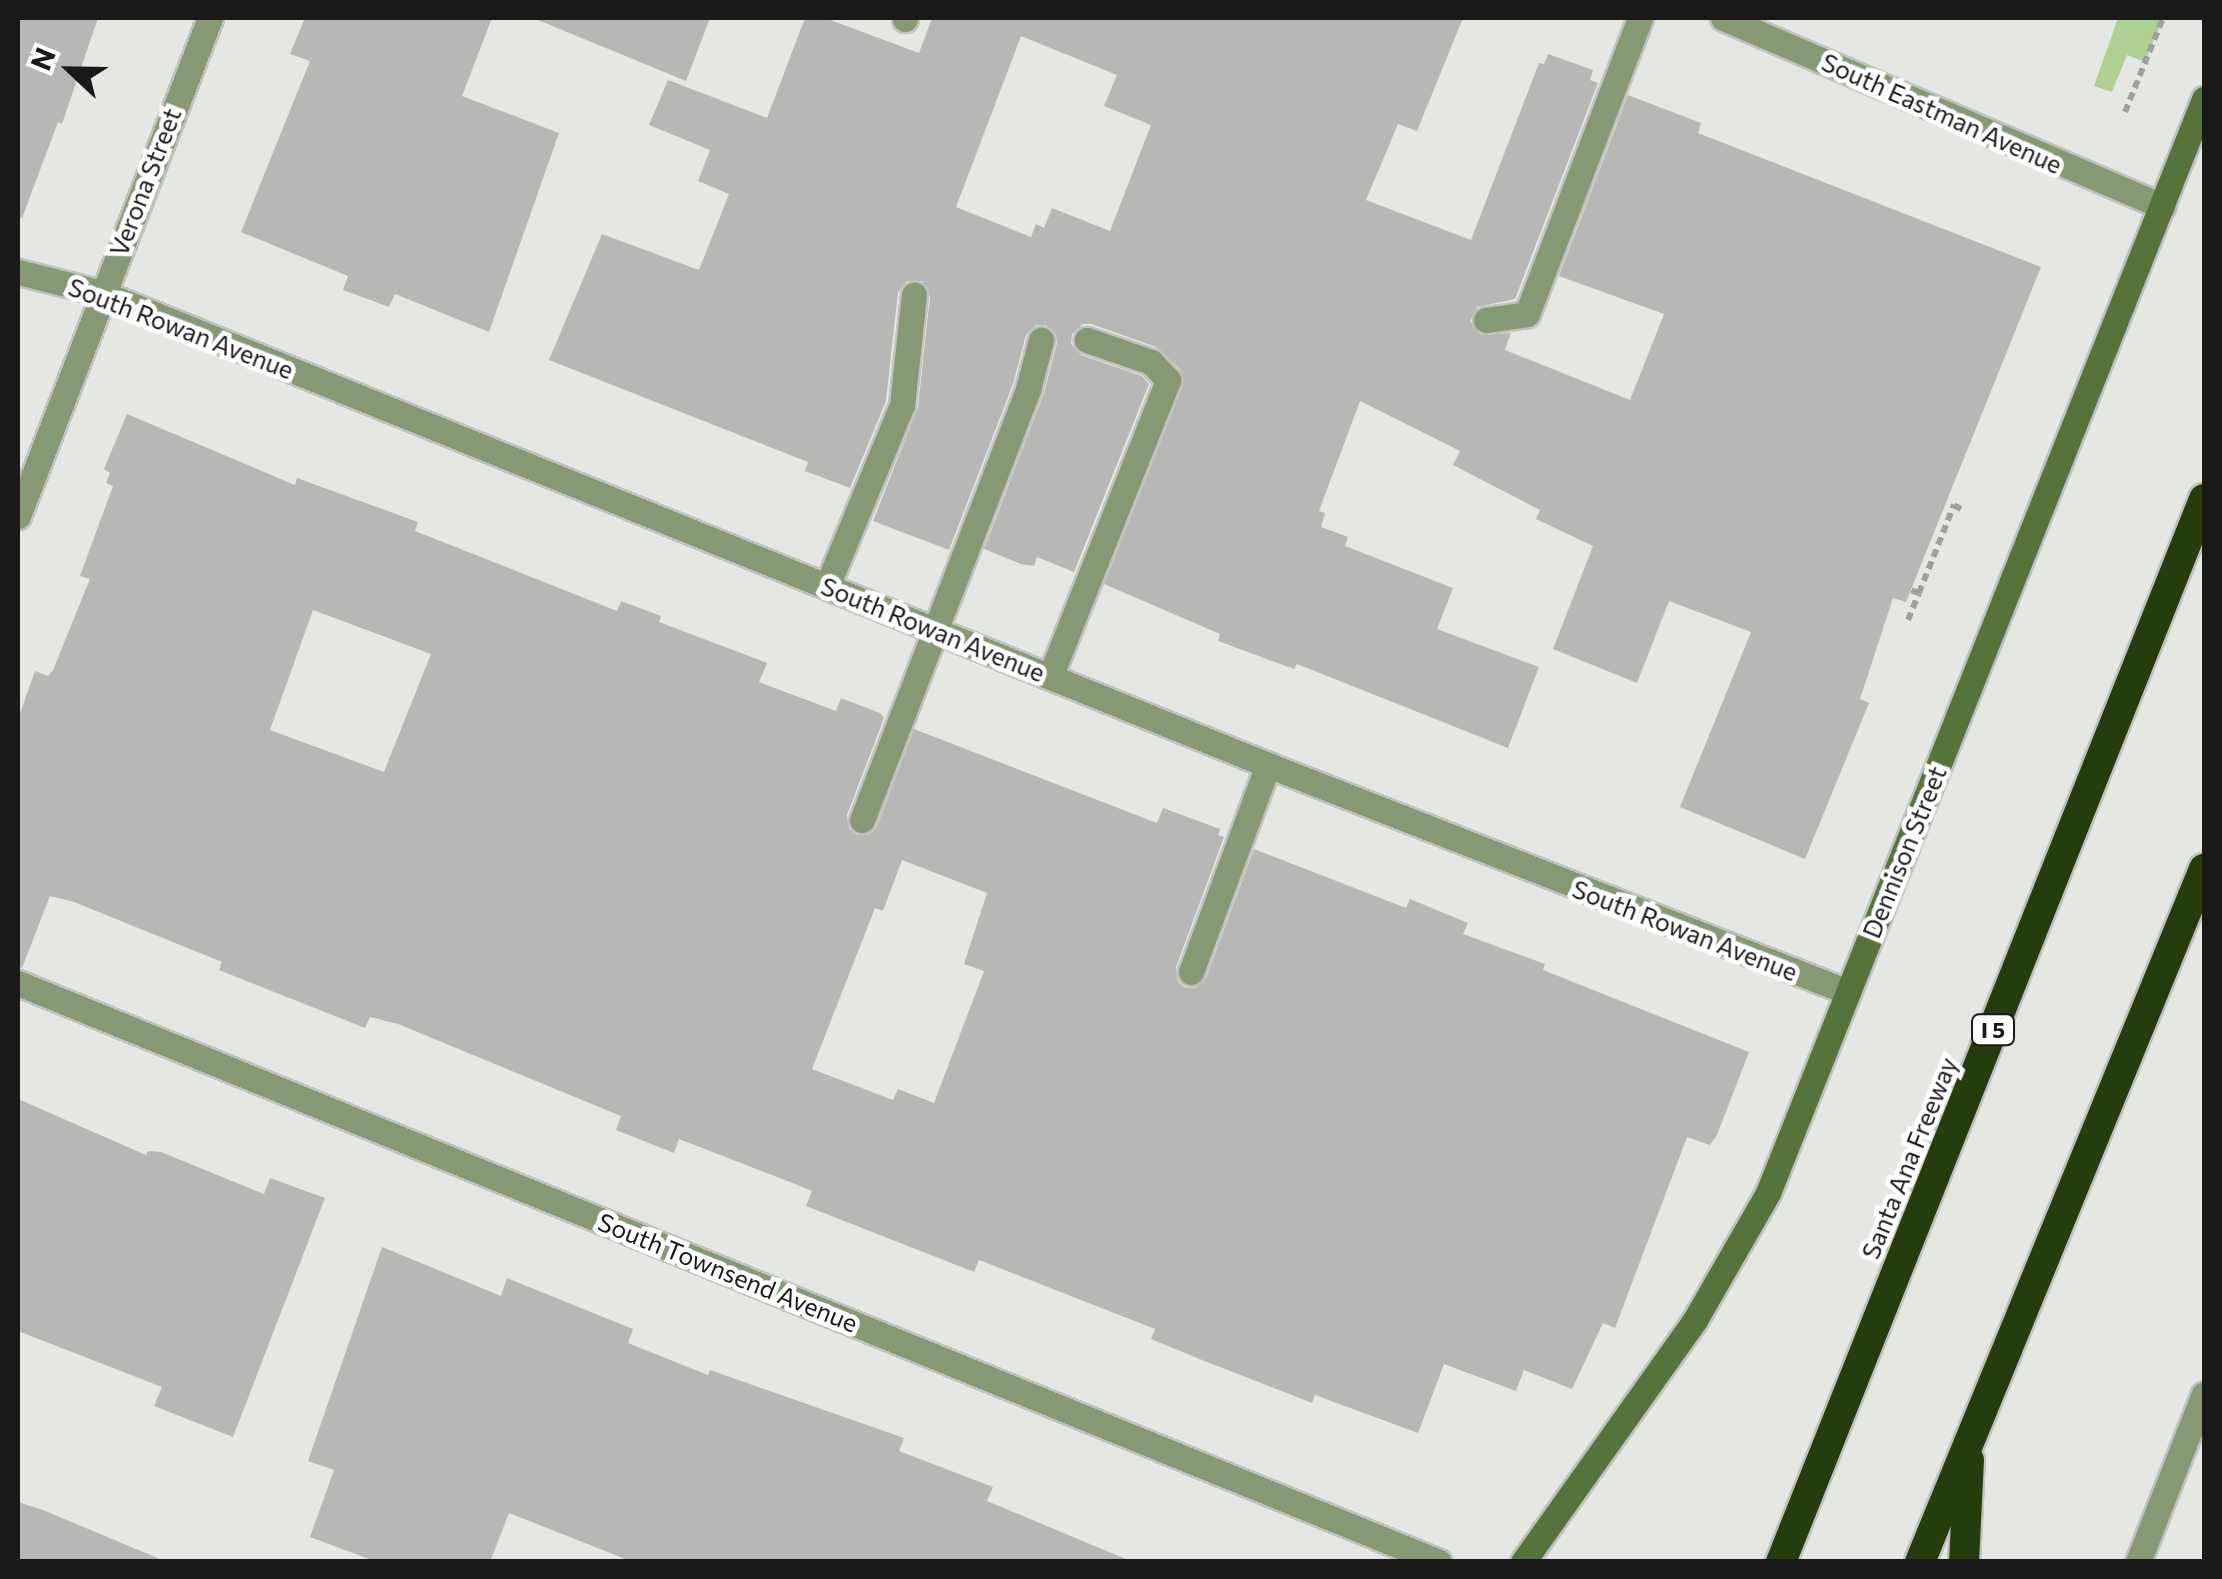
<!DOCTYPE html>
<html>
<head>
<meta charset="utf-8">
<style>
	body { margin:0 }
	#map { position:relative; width:2222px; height:1579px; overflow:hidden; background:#e5e7e3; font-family:Commissioner,sans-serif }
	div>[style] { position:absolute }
	.green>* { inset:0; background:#aed092 }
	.building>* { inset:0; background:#b7b8b5 }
	.path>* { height:6px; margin-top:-3px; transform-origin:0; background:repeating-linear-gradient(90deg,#9ea09d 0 8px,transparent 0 13px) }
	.roads { filter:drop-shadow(2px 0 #c0c2be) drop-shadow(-2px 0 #c0c2be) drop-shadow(0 2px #c0c2be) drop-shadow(0 -2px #c0c2be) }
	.lane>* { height:25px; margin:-12.5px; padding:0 12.5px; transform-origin:12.5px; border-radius:12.5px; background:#849974 }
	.street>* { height:25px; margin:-12.5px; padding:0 12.5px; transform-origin:12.5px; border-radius:12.5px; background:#849974 }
	.secondary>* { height:25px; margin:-12.5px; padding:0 12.5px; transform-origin:12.5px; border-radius:12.5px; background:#56733c }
	.highway>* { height:30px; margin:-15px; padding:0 15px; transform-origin:15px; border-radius:15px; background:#253c0c }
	span { translate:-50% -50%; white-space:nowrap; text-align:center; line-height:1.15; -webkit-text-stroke:9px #fff; paint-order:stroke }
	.shield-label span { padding:2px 8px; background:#fff; border:2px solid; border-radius:8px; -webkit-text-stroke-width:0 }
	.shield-label { font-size:22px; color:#181918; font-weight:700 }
	.street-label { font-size:25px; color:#181918 }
	.frame { position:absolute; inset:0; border:20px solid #181918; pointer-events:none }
	.north { position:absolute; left:20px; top:20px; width:100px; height:100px; -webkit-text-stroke:8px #fff; paint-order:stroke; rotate:292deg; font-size:28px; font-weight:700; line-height:40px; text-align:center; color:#181918 }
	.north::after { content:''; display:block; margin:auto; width:35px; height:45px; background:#181918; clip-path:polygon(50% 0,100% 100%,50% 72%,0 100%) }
</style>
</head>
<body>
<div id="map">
	<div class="green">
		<div style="clip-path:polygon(2118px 18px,2163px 18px,2145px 62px,2127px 55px,2112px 92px,2094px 86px)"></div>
	</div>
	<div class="building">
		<div style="clip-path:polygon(18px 18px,98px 18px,62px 124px,58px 122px,22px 218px,18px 217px)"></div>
		<div style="clip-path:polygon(305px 18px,492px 18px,462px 96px,559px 133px,489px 332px,395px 294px,389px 307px,343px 290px,348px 276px,241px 232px,310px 61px,290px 54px)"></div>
		<div style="clip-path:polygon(533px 18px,710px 18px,686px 81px)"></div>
		<div style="clip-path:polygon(evenodd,805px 18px,825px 18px,919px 53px,932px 18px,1463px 18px,1417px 131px,1398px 124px,1366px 200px,1471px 240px,1539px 63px,1544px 64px,1548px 54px,1593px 70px,1590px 80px,1598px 83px,1515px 299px,1477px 307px,1470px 321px,1481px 335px,1511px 333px,1505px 350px,1630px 400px,1664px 314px,1559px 276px,1628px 95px,1701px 123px,1698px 133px,2041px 267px,1906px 602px,1893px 598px,1860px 699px,1869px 703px,1805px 859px,1680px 807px,1751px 632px,1669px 601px,1637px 683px,1553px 649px,1593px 546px,1536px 519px,1540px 510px,1453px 465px,1460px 451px,1360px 401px,1319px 511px,1325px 513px,1321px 527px,1348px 537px,1345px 546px,1453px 588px,1437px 629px,1539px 667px,1508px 748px,1297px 664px,1294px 669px,1218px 641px,1220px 634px,1104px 584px,1183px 385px,1180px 369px,1156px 347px,1091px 324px,1083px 324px,1072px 334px,1071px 344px,1081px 355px,1142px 376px,1149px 384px,1074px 572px,1037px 557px,1034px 566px,1021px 564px,984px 549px,1044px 393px,1057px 343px,1056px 335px,1046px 325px,1036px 325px,1026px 335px,1013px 384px,949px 550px,873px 521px,918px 407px,930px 297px,923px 281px,907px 281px,898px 292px,886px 401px,850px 488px,805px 471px,808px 462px,549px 360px,602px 234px,699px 270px,729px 194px,698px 181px,710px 150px,649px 125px,668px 80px,767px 118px,805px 18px,1021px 36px,1117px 75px,1104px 106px,1151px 125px,1110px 231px,1052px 208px,1044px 228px,1036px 224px,1031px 237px,956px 207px,1021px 36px)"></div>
		<div style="clip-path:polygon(evenodd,127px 414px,295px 485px,297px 478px,418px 522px,415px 531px,617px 611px,621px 601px,661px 616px,659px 622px,767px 663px,759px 682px,836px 711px,841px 698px,880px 713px,884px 718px,847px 815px,849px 829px,857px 835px,871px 833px,877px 826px,914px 729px,1157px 823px,1163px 808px,1220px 829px,1218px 835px,1224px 837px,1176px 967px,1178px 982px,1184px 987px,1195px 988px,1206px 978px,1254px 849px,1406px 908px,1410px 899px,1468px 923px,1463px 934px,1545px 964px,1543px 970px,1749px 1052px,1717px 1135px,1710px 1145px,1687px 1137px,1615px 1328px,1603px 1323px,1572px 1389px,1524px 1370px,1516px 1391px,1444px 1364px,1418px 1433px,1315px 1395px,1312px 1403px,1202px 1360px,1151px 1339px,1155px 1329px,979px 1260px,974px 1272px,806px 1206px,812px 1191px,790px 1182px,679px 1139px,674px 1153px,616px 1130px,621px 1116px,398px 1024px,370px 1017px,365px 1028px,219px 970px,222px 962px,74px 902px,50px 896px,22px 968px,18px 967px,18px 719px,35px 671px,48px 676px,53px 670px,90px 579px,80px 576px,113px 486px,106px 483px,110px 473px,104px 469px,127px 414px,313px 610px,431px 654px,384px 772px,270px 730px,313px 610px,127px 414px,902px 860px,987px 893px,964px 964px,984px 971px,934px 1103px,898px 1089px,893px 1100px,812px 1069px,875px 908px,883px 911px,902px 860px)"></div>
		<div style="clip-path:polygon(18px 1099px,146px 1155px,148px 1151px,161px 1152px,264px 1194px,270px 1178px,325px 1198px,233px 1437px,154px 1406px,162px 1387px,18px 1331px)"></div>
		<div style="clip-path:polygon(382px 1247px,501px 1296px,507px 1278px,633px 1329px,628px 1343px,708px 1375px,710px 1370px,904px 1438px,899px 1451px,993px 1487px,987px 1501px,1133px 1562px,633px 1562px,509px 1513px,490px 1562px,377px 1562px,310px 1537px,334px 1470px,308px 1461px)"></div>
		<div style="clip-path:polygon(18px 1502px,43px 1510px,167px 1562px,18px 1562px)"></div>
	</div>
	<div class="path">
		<div style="left:2125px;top:112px;width:101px;rotate:-68deg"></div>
		<div style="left:1919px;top:593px;width:95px;rotate:-68.3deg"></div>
		<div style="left:1954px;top:505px;width:10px;rotate:29deg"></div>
		<div style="left:1908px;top:620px;width:29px;rotate:-68deg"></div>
		<div style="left:1919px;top:593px;width:9px;rotate:-162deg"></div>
	</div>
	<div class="roads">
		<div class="lane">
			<div style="left:905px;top:19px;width:1px;rotate:-90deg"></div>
			<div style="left:1486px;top:320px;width:41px;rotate:-8.3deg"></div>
			<div style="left:1527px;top:314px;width:317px;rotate:-69.1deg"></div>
			<div style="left:827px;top:586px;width:196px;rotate:-67.5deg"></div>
			<div style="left:902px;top:405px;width:111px;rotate:-83.8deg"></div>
			<div style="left:1050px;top:677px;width:320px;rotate:-68.3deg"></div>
			<div style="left:1168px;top:380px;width:25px;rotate:-133deg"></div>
			<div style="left:1151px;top:362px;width:68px;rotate:-161deg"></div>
			<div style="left:862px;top:820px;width:462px;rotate:-68.9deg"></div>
			<div style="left:1028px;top:389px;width:51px;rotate:-75.1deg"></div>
			<div style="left:1191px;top:972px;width:221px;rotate:-69.6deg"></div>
		</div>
		<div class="street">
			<div style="left:1723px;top:18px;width:478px;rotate:23.2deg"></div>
			<div style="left:18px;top:272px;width:87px;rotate:14deg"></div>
			<div style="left:102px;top:293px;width:1258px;rotate:22.04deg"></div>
			<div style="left:1268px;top:765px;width:623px;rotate:21.37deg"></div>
			<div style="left:18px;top:516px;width:534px;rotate:-68.92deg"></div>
			<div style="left:18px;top:983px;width:1534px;rotate:22.17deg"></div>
			<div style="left:2138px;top:1562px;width:180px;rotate:-68.6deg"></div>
		</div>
		<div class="secondary">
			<div style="left:1523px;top:1562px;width:297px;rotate:-54.6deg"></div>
			<div style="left:1695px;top:1320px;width:146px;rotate:-60.1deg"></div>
			<div style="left:1768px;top:1193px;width:1178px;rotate:-68.27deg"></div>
		</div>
		<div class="highway">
			<div style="left:1781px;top:1562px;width:1144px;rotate:-68.3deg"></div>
			<div style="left:1920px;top:1562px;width:749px;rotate:-67.72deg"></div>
			<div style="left:1964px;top:1562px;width:102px;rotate:-87.2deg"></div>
		</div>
	</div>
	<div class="shield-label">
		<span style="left:1993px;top:1030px">I 5</span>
	</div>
	<div class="street-label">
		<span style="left:1942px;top:113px;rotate:24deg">South Eastman Avenue</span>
		<span style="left:145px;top:182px;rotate:-69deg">Verona Street</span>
		<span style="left:181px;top:328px;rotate:21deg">South Rowan Avenue</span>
		<span style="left:933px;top:629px;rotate:22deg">South Rowan Avenue</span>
		<span style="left:1904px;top:852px;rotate:-68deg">Dennison Street</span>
		<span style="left:1685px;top:930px;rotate:21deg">South Rowan Avenue</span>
		<span style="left:1909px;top:1158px;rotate:-68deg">Santa Ana Freeway</span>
		<span style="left:728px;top:1272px;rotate:22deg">South Townsend Avenue</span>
	</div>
	<div class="frame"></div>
	<div class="north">N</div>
</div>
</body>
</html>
